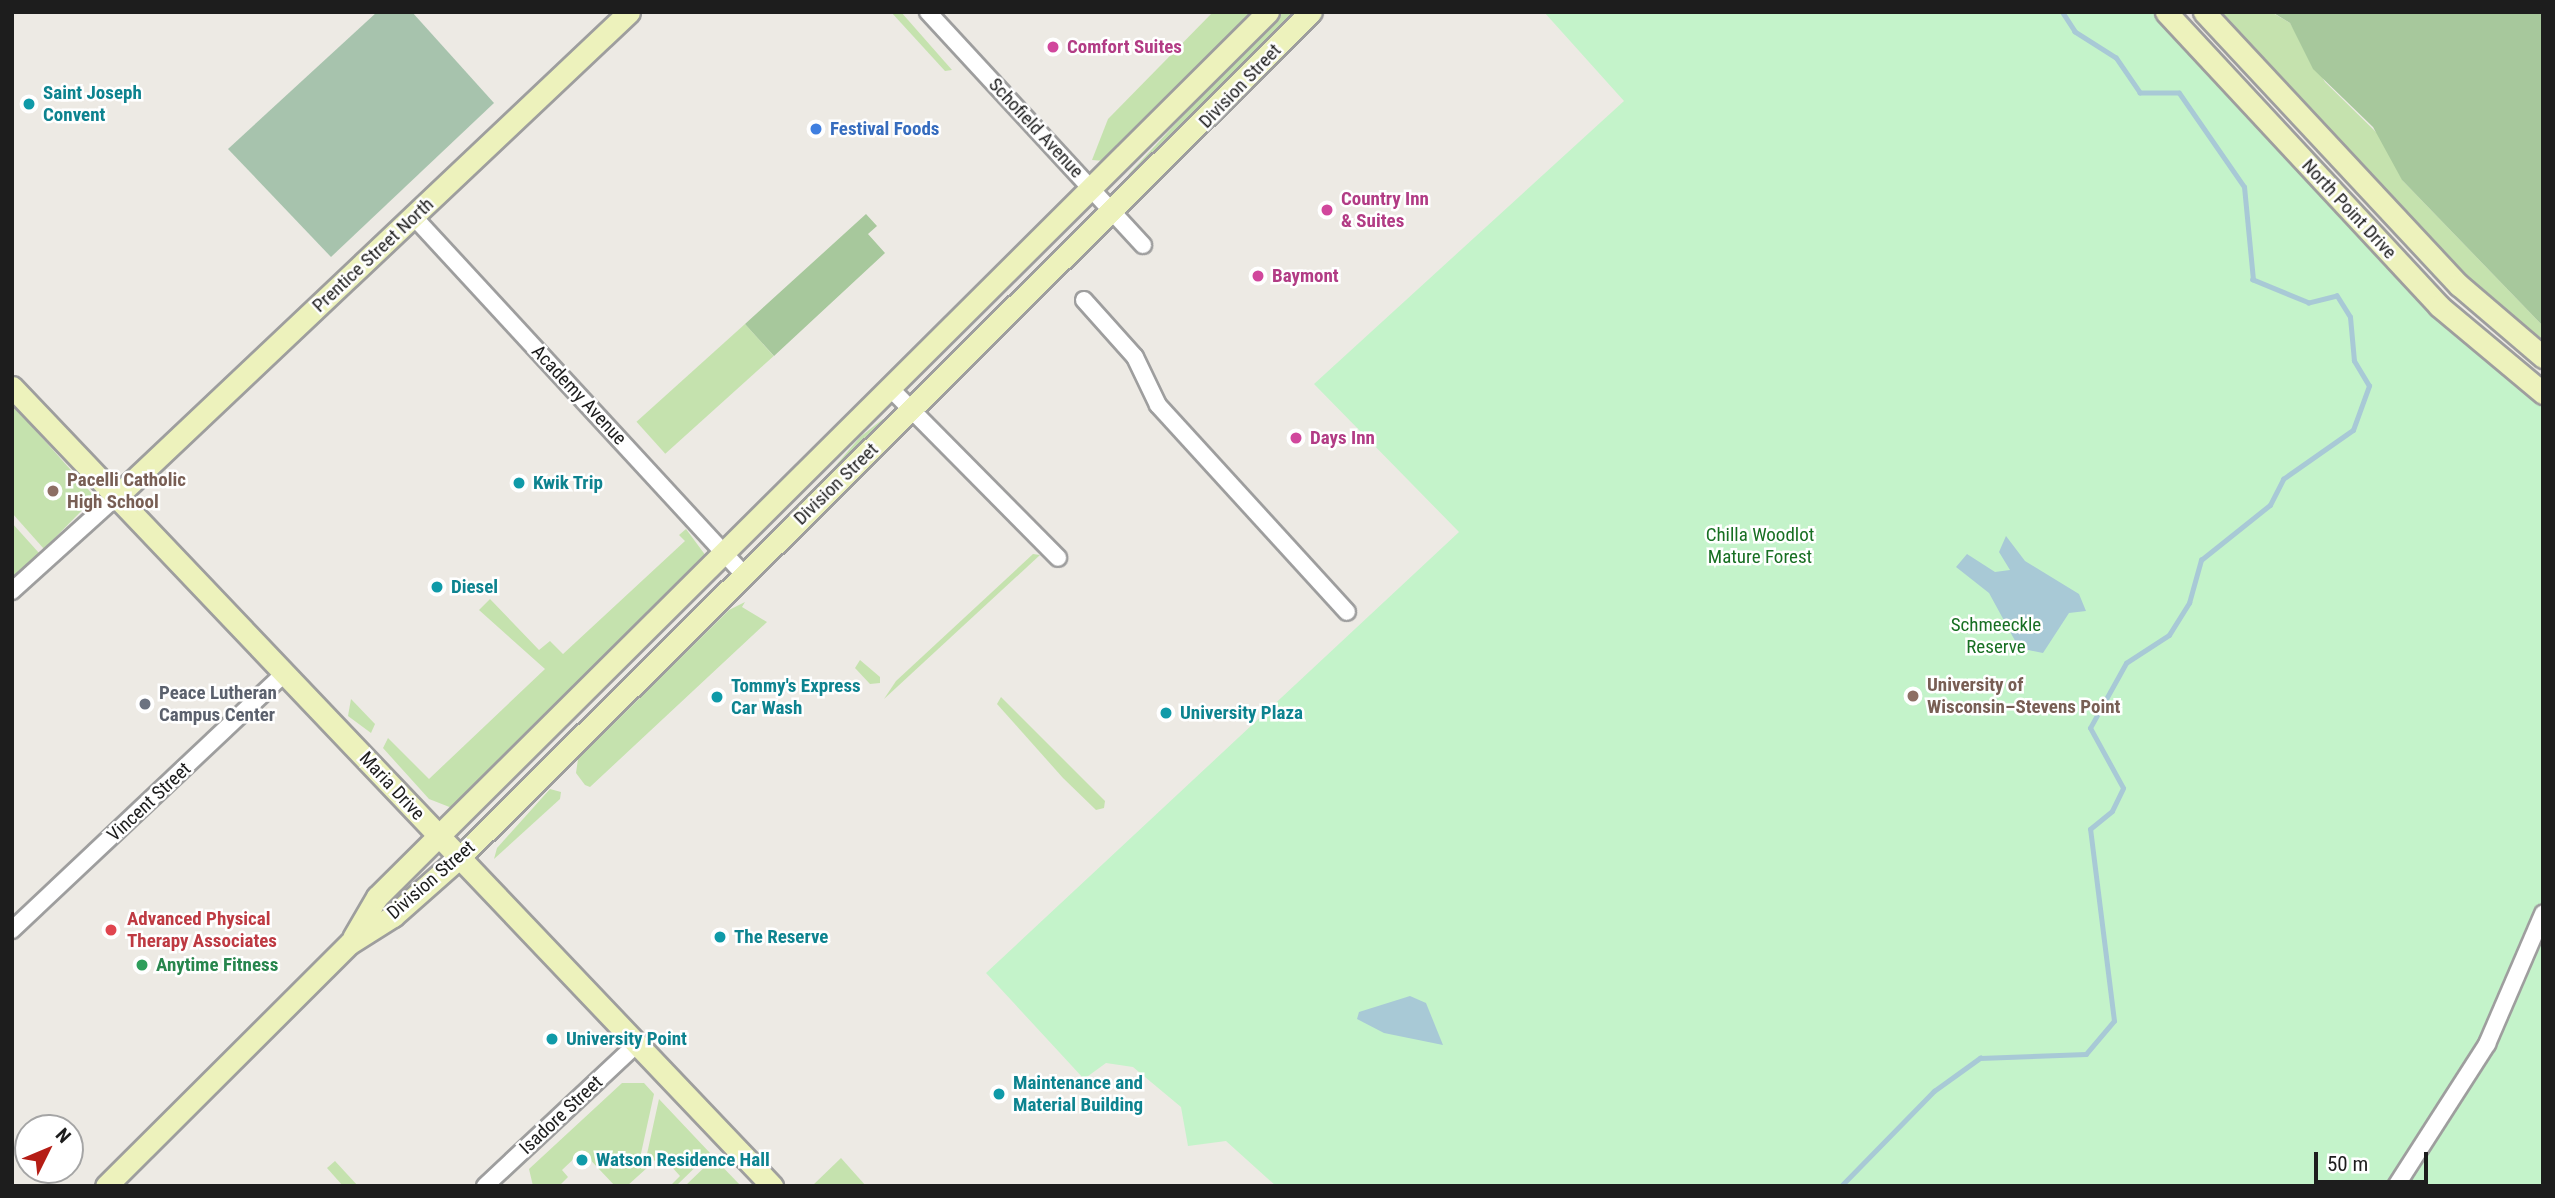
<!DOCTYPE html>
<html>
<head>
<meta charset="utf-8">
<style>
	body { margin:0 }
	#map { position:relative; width:2555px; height:1198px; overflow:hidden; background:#edeae4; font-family:"Roboto Condensed",sans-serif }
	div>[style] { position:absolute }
	.grass>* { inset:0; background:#c5e2ae; transform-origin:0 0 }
	.forest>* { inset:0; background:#a7c89c }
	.cemetery>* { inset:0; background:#a7c3ad }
	.park>* { inset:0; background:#c4f3ca }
	.water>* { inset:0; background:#a8c9d6 }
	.stream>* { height:4.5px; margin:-2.25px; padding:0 2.25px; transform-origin:2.25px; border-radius:2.25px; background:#a8c9d6 }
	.roads { filter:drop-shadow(2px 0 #9e9e9e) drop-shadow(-2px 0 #9e9e9e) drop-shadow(0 2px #9e9e9e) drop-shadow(0 -2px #9e9e9e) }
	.street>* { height:16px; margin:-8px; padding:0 8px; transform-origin:8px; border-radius:8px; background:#fff }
	.secondary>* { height:21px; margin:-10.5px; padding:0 10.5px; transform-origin:10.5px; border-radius:10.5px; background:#edf2bc }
	.dots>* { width:19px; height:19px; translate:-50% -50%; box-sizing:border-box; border:4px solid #fff; border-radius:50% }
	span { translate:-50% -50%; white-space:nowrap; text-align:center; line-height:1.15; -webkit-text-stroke:5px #fff; paint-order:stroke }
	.hotel-label { font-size:19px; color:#b23c85; font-weight:700 }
	.left { translate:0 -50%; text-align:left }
	.street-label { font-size:19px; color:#1d1d1d }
	.culture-label { font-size:19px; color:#0d838f; font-weight:700 }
	.shop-label { font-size:19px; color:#366cbe; font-weight:700 }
	.education-label { font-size:19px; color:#785e54; font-weight:700 }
	.park-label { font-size:19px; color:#176f22 }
	.worship-label { font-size:19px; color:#5b616d; font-weight:700 }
	.health-label { font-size:19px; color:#be3a42; font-weight:700 }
	.leisure-label { font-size:19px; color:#27864d; font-weight:700 }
	.frame { position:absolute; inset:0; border:14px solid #1d1d1d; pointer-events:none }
	.north { position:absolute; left:14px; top:1114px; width:70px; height:70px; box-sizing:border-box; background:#fff; border:2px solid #a5a5a5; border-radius:50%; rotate:47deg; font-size:19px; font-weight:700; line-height:28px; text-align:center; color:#1d1d1d }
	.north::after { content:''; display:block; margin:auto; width:24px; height:32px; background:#b51d15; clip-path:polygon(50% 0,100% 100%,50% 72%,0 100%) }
	.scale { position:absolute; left:2314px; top:1152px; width:114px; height:32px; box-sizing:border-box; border:4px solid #1d1d1d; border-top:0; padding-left:9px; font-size:21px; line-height:24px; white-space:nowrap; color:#1d1d1d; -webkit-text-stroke:5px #fff; paint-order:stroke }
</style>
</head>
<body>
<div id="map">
	<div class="grass">
		<div style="clip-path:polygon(891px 12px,901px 12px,952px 70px,945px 71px)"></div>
		<div style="clip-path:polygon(1213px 12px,1252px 12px,1105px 161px,1092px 160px,1108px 119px)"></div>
		<div style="clip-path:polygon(1279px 12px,1299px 12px,1148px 164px,1128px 175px)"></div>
		<div style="clip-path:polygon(2215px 12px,2271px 12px,2290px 23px,2325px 82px,2380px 136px,2403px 181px,2543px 326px,2543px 347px,2457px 270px)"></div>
		<div style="left:745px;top:324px;width:43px;height:146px;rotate:48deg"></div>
		<div style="clip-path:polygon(12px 404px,95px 497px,44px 549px,12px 513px)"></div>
		<div style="clip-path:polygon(883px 419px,887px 421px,815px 490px,860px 437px)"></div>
		<div style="clip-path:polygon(12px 523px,39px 553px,13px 578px,12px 578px)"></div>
		<div style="clip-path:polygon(686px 529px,706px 556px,452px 808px,429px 799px,383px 748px,388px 738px,429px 779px,545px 669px,479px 610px,490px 599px,539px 650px,550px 641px,563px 654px,685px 541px,679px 535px)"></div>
		<div style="clip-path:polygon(1033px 554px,1040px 555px,884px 699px,896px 681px)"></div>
		<div style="clip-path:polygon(745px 602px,742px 607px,767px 622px,590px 787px,585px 785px,576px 773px,578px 759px,729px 610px)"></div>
		<div style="clip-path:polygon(860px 660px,880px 677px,880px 683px,870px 684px,855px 668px)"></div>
		<div style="clip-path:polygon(1001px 697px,1105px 801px,1104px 808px,1096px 810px,1063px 778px,997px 704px)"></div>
		<div style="clip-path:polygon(351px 699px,375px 724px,371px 733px,348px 716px)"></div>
		<div style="clip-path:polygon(550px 789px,561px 792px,560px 799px,494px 859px,497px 848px)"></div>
		<div style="clip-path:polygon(622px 1083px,644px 1083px,654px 1094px,640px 1158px,648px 1167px,627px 1186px,615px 1186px,582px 1151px,562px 1170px,568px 1177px,559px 1186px,533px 1186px,529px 1169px)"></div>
		<div style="clip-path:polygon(659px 1099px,710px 1153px,676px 1186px,670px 1186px,680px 1176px,661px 1155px,654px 1161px,647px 1154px)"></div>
		<div style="clip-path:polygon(714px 1158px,741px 1186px,685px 1186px)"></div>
		<div style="clip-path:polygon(841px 1158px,866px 1186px,812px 1186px)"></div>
		<div style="clip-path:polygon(335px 1161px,358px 1186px,343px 1186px,327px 1168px)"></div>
	</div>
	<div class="forest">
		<div style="clip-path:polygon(2272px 12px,2543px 12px,2543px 326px,2402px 180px,2373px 127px,2313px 69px,2290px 23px)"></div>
		<div style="clip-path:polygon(866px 214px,877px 226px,868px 234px,885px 253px,774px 356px,745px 324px)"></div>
	</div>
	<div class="cemetery">
		<div style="clip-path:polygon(377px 12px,412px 12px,494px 103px,331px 257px,228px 149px)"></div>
	</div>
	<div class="park">
		<div style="clip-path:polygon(1544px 12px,2166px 12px,2439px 306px,2543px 390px,2543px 1186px,1276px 1186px,1226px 1141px,1188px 1146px,1181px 1107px,1133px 1067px,1106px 1063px,1084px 1079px,986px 973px,1459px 532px,1314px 384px,1624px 101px)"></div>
	</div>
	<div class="water">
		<div style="clip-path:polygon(2006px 536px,2025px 561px,2079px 594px,2086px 611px,2069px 613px,2043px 653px,2019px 648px,1989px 593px,1956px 567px,1967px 554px,1995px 572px,2010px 570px,1999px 552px)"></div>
		<div style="clip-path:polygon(1410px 996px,1426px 1003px,1443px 1045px,1384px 1033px,1357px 1019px,1359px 1012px)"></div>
	</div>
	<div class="stream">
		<div style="left:1841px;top:1186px;width:133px;rotate:-45.6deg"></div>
		<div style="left:1934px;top:1091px;width:57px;rotate:-35.7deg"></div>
		<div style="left:1980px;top:1058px;width:106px;rotate:-2.2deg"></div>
		<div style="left:2086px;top:1054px;width:43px;rotate:-49.7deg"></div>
		<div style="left:2114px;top:1021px;width:193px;rotate:-97.1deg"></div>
		<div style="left:2090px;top:829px;width:28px;rotate:-39deg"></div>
		<div style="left:2112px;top:811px;width:25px;rotate:-64deg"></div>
		<div style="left:2123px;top:788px;width:68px;rotate:-118.8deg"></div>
		<div style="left:2090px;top:728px;width:74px;rotate:-61deg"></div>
		<div style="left:2126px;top:663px;width:51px;rotate:-33.1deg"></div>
		<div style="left:2169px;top:635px;width:38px;rotate:-58deg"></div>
		<div style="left:2189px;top:603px;width:45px;rotate:-74.4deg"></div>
		<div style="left:2201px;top:560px;width:88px;rotate:-38.6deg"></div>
		<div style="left:2270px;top:505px;width:29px;rotate:-63deg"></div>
		<div style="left:2283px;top:479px;width:85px;rotate:-35deg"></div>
		<div style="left:2353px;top:430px;width:47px;rotate:-70deg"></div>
		<div style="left:2369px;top:386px;width:29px;rotate:-121deg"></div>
		<div style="left:2354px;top:361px;width:44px;rotate:-95.2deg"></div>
		<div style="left:2350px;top:317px;width:25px;rotate:-122deg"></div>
		<div style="left:2337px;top:296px;width:29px;rotate:166deg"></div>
		<div style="left:2309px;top:303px;width:61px;rotate:-157.7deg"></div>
		<div style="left:2253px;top:280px;width:93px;rotate:-95.5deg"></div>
		<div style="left:2244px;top:187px;width:114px;rotate:-124.7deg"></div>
		<div style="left:2179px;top:93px;width:39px;rotate:180deg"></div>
		<div style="left:2140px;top:93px;width:42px;rotate:-124.4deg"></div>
		<div style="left:2116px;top:58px;width:49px;rotate:-147.6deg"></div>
		<div style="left:2075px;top:32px;width:24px;rotate:-123deg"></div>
	</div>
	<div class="roads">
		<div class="street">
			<div style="left:928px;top:12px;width:317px;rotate:47.3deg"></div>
			<div style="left:414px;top:217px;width:485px;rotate:47.3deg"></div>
			<div style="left:1084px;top:300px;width:76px;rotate:48.2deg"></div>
			<div style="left:1135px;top:357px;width:53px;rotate:64.4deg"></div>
			<div style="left:1158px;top:405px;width:280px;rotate:47.6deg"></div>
			<div style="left:892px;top:390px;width:236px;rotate:45.3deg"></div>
			<div style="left:12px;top:591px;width:140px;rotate:-42.1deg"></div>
			<div style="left:12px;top:930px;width:375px;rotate:-43.3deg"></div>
			<div style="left:485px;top:1186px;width:208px;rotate:-43.1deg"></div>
			<div style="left:2396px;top:1186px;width:169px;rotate:-57.3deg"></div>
			<div style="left:2487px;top:1044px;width:142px;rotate:-66.7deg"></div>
		</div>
		<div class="secondary">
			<div style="left:2166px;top:12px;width:401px;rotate:47.1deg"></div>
			<div style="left:2439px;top:306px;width:136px;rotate:39.9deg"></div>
			<div style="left:2204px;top:12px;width:374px;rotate:47deg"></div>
			<div style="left:2459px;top:285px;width:111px;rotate:40.6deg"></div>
			<div style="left:12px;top:387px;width:1103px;rotate:46.43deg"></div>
			<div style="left:116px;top:497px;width:706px;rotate:-43.39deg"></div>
			<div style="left:353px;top:938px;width:48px;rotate:-59.7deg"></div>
			<div style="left:377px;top:897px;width:1256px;rotate:-44.81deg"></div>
			<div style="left:106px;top:1186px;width:344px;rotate:-44.9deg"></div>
			<div style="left:350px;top:943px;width:51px;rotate:-32.1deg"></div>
			<div style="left:393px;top:916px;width:89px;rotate:-41.4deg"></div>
			<div style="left:460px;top:857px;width:1199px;rotate:-44.8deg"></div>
		</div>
	</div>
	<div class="dots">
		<div style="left:1053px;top:47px;background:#d1479c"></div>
		<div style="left:29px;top:104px;background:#0f9aa8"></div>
		<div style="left:816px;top:129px;background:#3f7fe0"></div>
		<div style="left:1327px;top:210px;background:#d1479c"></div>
		<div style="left:1258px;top:276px;background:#d1479c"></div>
		<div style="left:1296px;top:438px;background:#d1479c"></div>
		<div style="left:519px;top:483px;background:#0f9aa8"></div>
		<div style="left:53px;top:491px;background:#8d6e63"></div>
		<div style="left:437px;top:587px;background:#0f9aa8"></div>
		<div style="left:1913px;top:696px;background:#8d6e63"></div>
		<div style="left:717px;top:697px;background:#0f9aa8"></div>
		<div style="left:145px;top:704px;background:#6b7280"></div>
		<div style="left:1166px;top:713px;background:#0f9aa8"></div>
		<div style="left:111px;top:930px;background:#e0444e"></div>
		<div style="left:720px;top:937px;background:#0f9aa8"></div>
		<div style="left:142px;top:965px;background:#2e9e5b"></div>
		<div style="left:552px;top:1039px;background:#0f9aa8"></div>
		<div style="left:999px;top:1094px;background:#0f9aa8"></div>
		<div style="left:582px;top:1160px;background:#0f9aa8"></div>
	</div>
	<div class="hotel-label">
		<span class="left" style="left:1067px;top:47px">Comfort Suites</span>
		<span class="left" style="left:1341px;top:210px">Country Inn<br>&amp; Suites</span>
		<span class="left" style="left:1272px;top:276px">Baymont</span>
		<span class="left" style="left:1310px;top:438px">Days Inn</span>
	</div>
	<div class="street-label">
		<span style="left:1240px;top:86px;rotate:-46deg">Division Street</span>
		<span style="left:1036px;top:128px;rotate:47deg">Schofield Avenue</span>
		<span style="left:2349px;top:209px;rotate:47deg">North Point Drive</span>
		<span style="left:373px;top:255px;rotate:-43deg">Prentice Street North</span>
		<span style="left:579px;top:395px;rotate:47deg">Academy Avenue</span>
		<span style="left:836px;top:484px;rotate:-44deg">Division Street</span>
		<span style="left:392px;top:786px;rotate:47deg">Maria Drive</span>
		<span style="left:149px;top:802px;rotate:-43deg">Vincent Street</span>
		<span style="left:431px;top:880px;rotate:-41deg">Division Street</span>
		<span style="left:561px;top:1115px;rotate:-43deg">Isadore Street</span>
	</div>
	<div class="culture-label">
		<span class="left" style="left:43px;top:104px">Saint Joseph<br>Convent</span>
		<span class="left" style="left:533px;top:483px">Kwik Trip</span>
		<span class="left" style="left:451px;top:587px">Diesel</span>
		<span class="left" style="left:731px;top:697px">Tommy's Express<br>Car Wash</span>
		<span class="left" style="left:1180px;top:713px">University Plaza</span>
		<span class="left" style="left:734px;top:937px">The Reserve</span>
		<span class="left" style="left:566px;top:1039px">University Point</span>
		<span class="left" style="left:1013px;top:1094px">Maintenance and<br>Material Building</span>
		<span class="left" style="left:596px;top:1160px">Watson Residence Hall</span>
	</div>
	<div class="shop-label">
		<span class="left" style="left:830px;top:129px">Festival Foods</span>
	</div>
	<div class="education-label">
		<span class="left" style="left:67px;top:491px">Pacelli Catholic<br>High School</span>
		<span class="left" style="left:1927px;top:696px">University of<br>Wisconsin–Stevens Point</span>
	</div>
	<div class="park-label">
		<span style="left:1760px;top:546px">Chilla Woodlot<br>Mature Forest</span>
		<span style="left:1996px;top:636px">Schmeeckle<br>Reserve</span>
	</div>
	<div class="worship-label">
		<span class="left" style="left:159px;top:704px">Peace Lutheran<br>Campus Center</span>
	</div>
	<div class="health-label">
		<span class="left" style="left:127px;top:930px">Advanced Physical<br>Therapy Associates</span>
	</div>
	<div class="leisure-label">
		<span class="left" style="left:156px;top:965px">Anytime Fitness</span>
	</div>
	<div class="frame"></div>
	<div class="north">N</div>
	<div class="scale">50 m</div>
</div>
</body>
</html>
